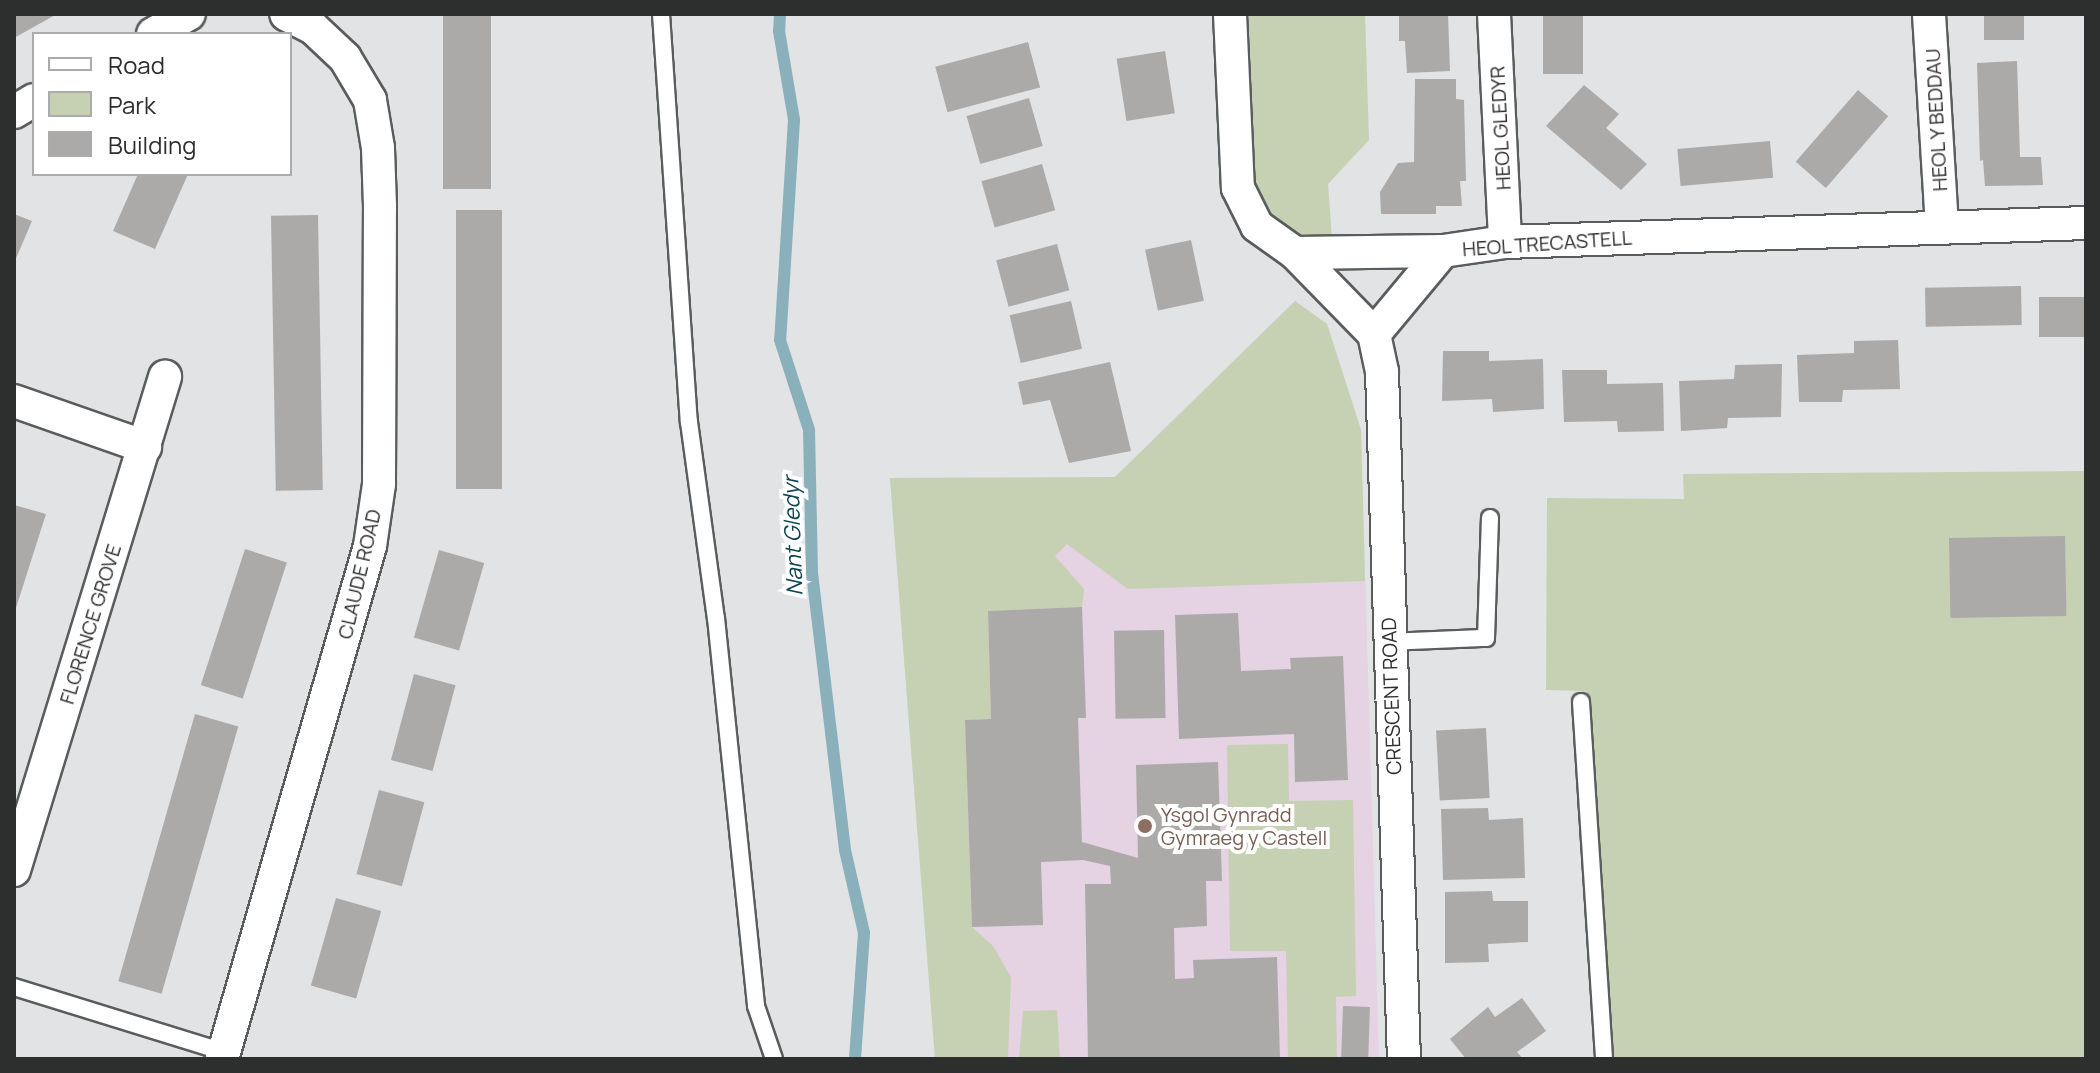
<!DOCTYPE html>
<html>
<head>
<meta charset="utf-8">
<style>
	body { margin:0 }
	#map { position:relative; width:2100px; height:1073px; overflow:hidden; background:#e1e3e4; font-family:Manrope,sans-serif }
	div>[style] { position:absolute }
	.education>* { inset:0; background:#e5d2e2 }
	.green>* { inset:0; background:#c6d0b3 }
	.stream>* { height:12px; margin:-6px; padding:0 6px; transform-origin:6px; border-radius:6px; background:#8ab0bc }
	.building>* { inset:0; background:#aca9a9; transform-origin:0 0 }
	.roads { filter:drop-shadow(2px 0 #5a5c5d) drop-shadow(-2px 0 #5a5c5d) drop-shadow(0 2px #5a5c5d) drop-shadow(0 -2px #5a5c5d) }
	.service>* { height:16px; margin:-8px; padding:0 8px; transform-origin:8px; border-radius:8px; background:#fff }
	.minor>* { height:32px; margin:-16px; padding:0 16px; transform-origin:16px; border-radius:16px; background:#fff }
	.dots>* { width:22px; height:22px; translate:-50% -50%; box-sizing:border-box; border:4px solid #fff; border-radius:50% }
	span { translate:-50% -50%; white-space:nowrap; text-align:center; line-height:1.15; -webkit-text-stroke:8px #fff; paint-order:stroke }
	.street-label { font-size:20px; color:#2d2e2e }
	.education-label { font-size:20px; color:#785e54 }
	.left { translate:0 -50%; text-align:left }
	.water-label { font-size:22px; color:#0d4553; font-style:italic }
	.frame { position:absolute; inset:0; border:16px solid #2d2e2e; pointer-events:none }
	.legend { position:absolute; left:32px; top:32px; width:260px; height:144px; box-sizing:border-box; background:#fff; border:2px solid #ababab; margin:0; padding:10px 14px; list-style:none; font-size:24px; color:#2d2e2e }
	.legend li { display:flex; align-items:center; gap:16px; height:40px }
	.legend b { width:40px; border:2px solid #ababab }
</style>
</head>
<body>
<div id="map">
	<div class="education">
		<div style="clip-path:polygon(1295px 301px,1327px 324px,1361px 430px,1379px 1059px,935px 1059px,890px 478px,1115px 477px)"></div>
	</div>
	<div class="green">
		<div style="clip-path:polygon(1230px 14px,1365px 14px,1369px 140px,1328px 184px,1333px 253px,1257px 226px)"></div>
		<div style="clip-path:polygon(1295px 301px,1327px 324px,1361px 430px,1365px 581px,1128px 589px,1067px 544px,1055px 556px,1084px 589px,1082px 607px,988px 611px,991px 719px,965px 720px,972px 927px,993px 946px,1011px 977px,1008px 1059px,935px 1059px,890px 478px,1115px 477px)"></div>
		<div style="clip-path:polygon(2086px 471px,2086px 1059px,1604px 1059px,1582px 711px,1587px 691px,1546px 690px,1547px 498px,1684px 499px,1683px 474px)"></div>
		<div style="clip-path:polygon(1288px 744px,1289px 801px,1353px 800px,1356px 996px,1336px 997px,1337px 1059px,1288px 1059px,1286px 951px,1230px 951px,1227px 745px)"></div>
		<div style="clip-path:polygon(1057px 1010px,1060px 1059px,1019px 1059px,1023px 1011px)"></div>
	</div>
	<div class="stream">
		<div style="left:780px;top:14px;width:17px;rotate:93deg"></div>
		<div style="left:779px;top:31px;width:90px;rotate:80.4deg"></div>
		<div style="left:794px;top:120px;width:220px;rotate:93.6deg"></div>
		<div style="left:780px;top:340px;width:95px;rotate:72.1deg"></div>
		<div style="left:809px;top:430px;width:143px;rotate:88.8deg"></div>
		<div style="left:812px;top:573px;width:279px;rotate:83.2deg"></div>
		<div style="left:845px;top:850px;width:85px;rotate:77.1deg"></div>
		<div style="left:864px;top:933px;width:126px;rotate:94.1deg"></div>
	</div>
	<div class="building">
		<div style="clip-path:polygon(14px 14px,57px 14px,14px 38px)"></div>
		<div style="left:443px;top:14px;width:48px;height:175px"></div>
		<div style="clip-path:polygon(1399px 14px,1448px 14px,1450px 71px,1407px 73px,1405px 41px,1399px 41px)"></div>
		<div style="left:1543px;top:14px;width:40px;height:60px"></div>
		<div style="left:1984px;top:14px;width:40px;height:26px"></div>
		<div style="left:1028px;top:42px;width:47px;height:96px;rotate:75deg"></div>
		<div style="left:1165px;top:51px;width:63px;height:49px;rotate:81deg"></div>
		<div style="clip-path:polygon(2017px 61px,2020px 157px,2041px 157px,2043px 185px,1985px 186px,1983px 160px,1980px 161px,1977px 63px)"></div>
		<div style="clip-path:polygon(1415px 79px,1456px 79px,1456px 99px,1464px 100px,1466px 181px,1460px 181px,1462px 206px,1436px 206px,1436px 214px,1381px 214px,1380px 192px,1398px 163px,1414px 162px)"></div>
		<div style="clip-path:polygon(1584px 85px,1619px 114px,1606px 128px,1647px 164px,1621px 190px,1546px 126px)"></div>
		<div style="left:1858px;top:90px;width:40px;height:95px;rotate:41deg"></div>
		<div style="left:1029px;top:98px;width:50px;height:65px;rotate:74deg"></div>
		<div style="left:1770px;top:141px;width:37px;height:93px;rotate:85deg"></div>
		<div style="left:1042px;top:164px;width:48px;height:63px;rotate:74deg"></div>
		<div style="clip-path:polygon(138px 174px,188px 174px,155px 249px,113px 231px)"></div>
		<div style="left:456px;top:210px;width:46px;height:279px"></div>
		<div style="clip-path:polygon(14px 214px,32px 221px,14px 263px)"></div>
		<div style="left:318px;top:215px;width:275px;height:47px;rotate:89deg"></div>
		<div style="left:1191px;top:240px;width:62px;height:47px;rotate:78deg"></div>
		<div style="left:1057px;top:244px;width:48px;height:63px;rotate:75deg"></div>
		<div style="left:2021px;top:286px;width:39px;height:96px;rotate:89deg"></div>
		<div style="left:2039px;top:297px;width:47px;height:40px"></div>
		<div style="left:1071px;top:301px;width:49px;height:63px;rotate:77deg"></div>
		<div style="clip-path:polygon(1898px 340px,1900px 389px,1843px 390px,1842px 402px,1799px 402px,1797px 355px,1854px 353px,1854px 341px)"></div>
		<div style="clip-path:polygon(1443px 351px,1489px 351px,1489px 361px,1543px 359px,1544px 409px,1493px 412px,1492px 399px,1442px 401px)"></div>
		<div style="clip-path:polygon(1110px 362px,1131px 451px,1069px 463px,1050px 400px,1023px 405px,1018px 382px)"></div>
		<div style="clip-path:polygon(1782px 364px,1781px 417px,1728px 418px,1727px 428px,1681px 431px,1679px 381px,1734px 379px,1735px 365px)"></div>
		<div style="clip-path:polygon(1562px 370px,1607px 370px,1607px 384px,1663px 383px,1664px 431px,1618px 432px,1617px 421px,1564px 422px)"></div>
		<div style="clip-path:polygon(14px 505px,46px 514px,15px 611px,14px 611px)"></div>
		<div style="left:2065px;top:536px;width:80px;height:116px;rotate:89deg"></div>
		<div style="left:245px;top:549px;width:44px;height:143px;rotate:18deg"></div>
		<div style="left:439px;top:550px;width:47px;height:91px;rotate:16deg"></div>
		<div style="clip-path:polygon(1082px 607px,1086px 718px,1078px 718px,1082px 842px,1138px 858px,1136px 765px,1218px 762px,1222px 881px,1206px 881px,1207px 926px,1174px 928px,1175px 979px,1194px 978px,1193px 960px,1277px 957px,1280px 1059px,1088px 1059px,1085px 884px,1111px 884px,1110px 866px,1083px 860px,1041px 862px,1043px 925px,972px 927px,965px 720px,991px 719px,988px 611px)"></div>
		<div style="clip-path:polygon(1238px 613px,1241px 671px,1291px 669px,1290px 658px,1343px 656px,1348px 780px,1295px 782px,1294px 734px,1179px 739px,1175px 615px)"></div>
		<div style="left:1164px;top:630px;width:88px;height:50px;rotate:89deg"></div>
		<div style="left:414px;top:674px;width:43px;height:89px;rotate:15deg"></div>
		<div style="left:195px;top:714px;width:45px;height:278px;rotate:16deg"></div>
		<div style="left:1486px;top:728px;width:70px;height:50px;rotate:87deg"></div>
		<div style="left:379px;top:790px;width:47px;height:87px;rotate:15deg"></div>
		<div style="clip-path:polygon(1488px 808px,1489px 820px,1523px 818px,1525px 878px,1443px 880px,1441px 809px)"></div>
		<div style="clip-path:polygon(1492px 891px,1493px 901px,1528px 901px,1528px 942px,1488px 944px,1489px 962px,1445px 963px,1445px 892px)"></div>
		<div style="left:336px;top:898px;width:47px;height:91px;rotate:16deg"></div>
		<div style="clip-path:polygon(1522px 998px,1546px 1031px,1517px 1052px,1523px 1059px,1466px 1059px,1450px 1039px,1488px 1007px,1495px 1017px)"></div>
		<div style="left:1343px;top:1006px;width:27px;height:53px;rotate:2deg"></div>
	</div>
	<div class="roads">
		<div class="service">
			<div style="left:661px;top:14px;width:409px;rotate:86.1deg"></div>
			<div style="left:689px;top:422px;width:198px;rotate:82.2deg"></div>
			<div style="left:716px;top:618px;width:390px;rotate:84.1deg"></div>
			<div style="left:756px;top:1006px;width:56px;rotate:71.2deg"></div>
			<div style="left:1389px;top:642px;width:97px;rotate:-2.4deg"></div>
			<div style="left:1486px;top:638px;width:120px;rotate:-88.1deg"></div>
			<div style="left:1581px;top:702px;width:358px;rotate:86.3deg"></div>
			<div style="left:14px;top:987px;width:220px;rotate:17.2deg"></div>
		</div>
		<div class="minor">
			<div style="left:1230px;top:14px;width:174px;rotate:87.4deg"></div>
			<div style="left:1238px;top:188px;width:42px;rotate:63.4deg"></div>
			<div style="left:1257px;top:226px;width:47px;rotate:35.4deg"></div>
			<div style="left:1295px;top:253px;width:113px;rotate:45.7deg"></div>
			<div style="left:1374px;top:334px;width:108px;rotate:-50.3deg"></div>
			<div style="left:1443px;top:251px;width:63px;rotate:-8.3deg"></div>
			<div style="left:1505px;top:242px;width:581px;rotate:-1.87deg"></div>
			<div style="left:1494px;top:14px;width:228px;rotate:87.2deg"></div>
			<div style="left:1929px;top:14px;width:212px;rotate:86.5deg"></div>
			<div style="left:153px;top:34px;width:41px;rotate:-29.1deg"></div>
			<div style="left:14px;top:112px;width:23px;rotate:-31deg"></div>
			<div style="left:1295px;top:253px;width:148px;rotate:-0.8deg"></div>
			<div style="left:1374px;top:334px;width:39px;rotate:78deg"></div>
			<div style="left:1382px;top:372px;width:687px;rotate:88.17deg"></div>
			<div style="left:14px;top:401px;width:139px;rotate:19.3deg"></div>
			<div style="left:14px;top:870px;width:516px;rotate:-72.97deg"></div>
			<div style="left:222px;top:1059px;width:534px;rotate:-73.91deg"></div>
			<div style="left:370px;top:546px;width:63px;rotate:-81.7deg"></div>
			<div style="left:379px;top:484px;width:278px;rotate:-89.8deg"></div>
			<div style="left:380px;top:206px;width:58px;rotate:-92deg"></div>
			<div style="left:378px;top:148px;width:49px;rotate:-99.5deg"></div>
			<div style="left:370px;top:100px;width:49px;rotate:-120.8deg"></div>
			<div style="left:345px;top:58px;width:44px;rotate:-136.8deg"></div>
			<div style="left:313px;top:28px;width:30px;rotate:-153deg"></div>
		</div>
	</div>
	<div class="dots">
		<div style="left:1145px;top:826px;background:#8d6e63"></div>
	</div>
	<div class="street-label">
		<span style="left:1936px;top:120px;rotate:-93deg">HEOL Y BEDDAU</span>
		<span style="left:1500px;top:128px;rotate:-93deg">HEOL GLEDYR</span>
		<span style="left:1547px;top:243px;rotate:-4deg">HEOL TRECASTELL</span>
		<span style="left:359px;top:574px;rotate:-77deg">CLAUDE ROAD</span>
		<span style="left:90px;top:624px;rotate:-73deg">FLORENCE GROVE</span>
		<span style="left:1391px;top:696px;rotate:-92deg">CRESCENT ROAD</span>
	</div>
	<div class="education-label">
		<span class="left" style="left:1161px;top:826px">Ysgol Gynradd<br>Gymraeg y Castell</span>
	</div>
	<div class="water-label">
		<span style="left:793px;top:536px;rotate:-92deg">Nant Gledyr</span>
	</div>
	<div class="frame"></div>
	<ul class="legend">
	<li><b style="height:10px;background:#fff"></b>Road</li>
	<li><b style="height:22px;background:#c6d0b3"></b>Park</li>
	<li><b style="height:22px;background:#aca9a9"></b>Building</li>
	</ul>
</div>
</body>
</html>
